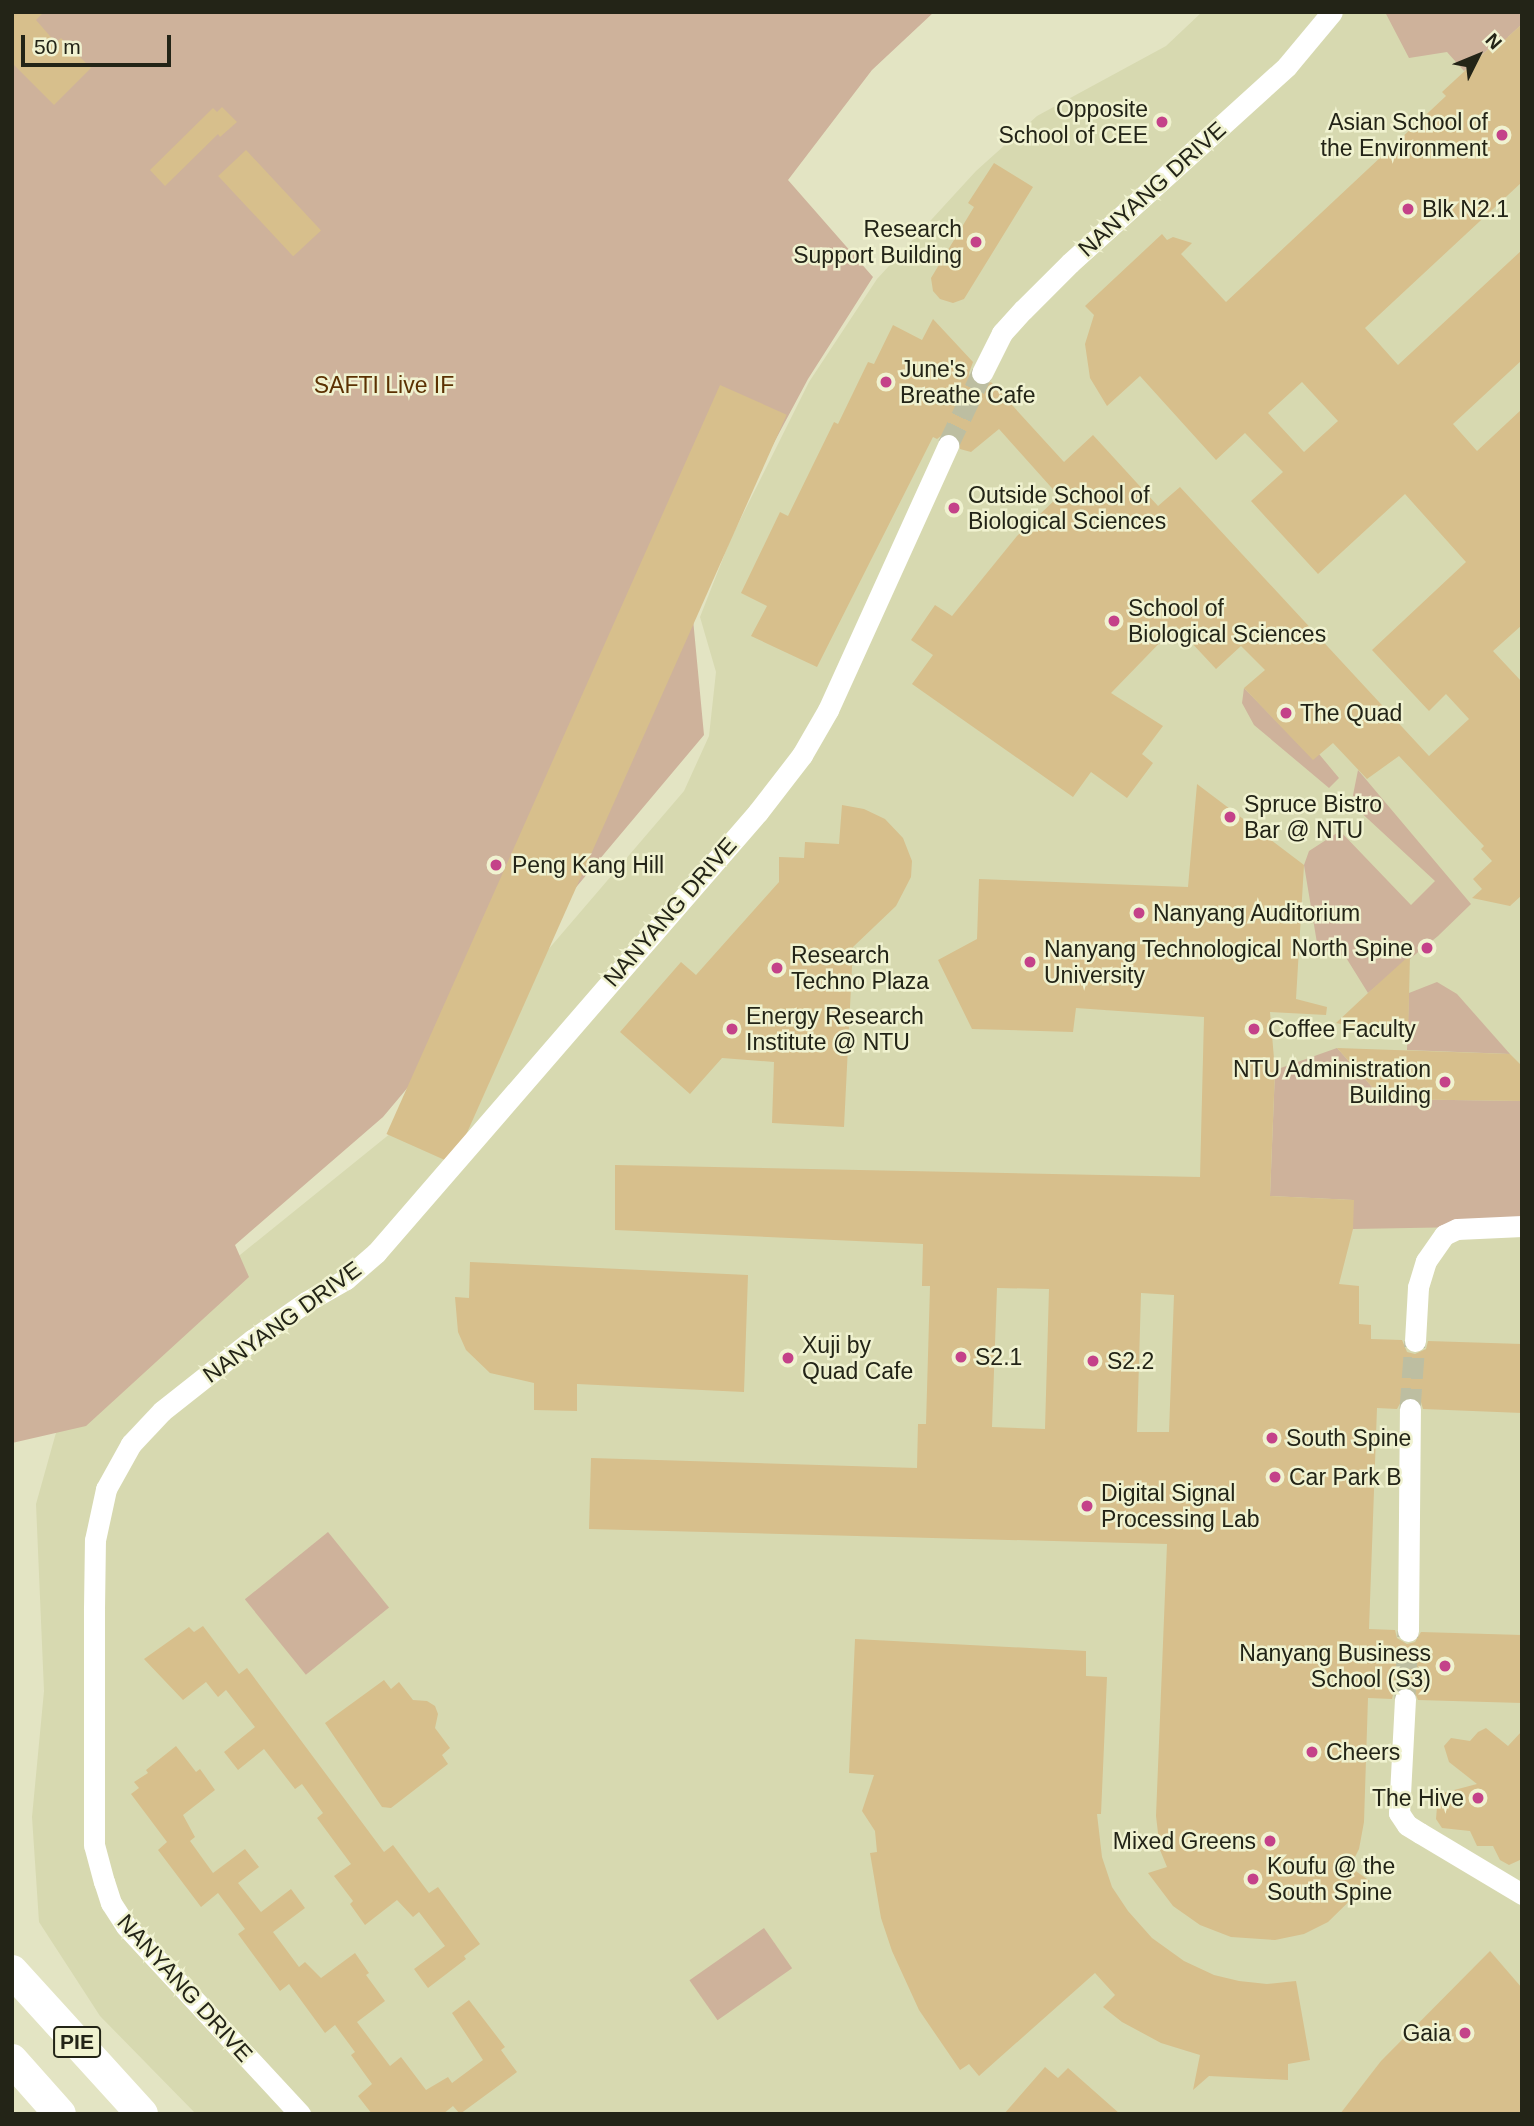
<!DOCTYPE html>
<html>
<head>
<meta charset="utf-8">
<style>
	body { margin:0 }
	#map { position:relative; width:1534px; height:2126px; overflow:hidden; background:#e3e4c3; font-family:Arial,sans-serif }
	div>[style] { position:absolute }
	.built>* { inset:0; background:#d7d9b0 }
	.green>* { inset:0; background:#ceb29b; transform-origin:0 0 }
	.building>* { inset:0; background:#d7bf8c; transform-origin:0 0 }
	.minor-tunnel>* { height:21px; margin-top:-10.5px; transform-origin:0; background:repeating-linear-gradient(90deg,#bdbea1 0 21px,transparent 0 31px) }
	.minor>* { height:21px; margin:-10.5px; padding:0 10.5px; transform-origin:10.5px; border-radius:10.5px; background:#fff }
	.highway>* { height:32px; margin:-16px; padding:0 16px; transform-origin:16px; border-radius:16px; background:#fff }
	.dots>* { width:19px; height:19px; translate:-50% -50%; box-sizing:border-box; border:4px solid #f0f2d0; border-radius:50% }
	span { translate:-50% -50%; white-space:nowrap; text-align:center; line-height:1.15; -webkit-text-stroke:5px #f0f2d0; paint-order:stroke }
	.shield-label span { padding:2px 5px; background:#f0f2d0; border:2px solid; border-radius:5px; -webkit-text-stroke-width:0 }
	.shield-label { font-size:21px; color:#232417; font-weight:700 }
	.poi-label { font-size:23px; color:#232417 }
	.right { translate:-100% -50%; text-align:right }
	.left { translate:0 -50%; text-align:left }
	.street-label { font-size:23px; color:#232417 }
	.park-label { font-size:23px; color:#5b3102 }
	.frame { position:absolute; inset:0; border:14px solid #232417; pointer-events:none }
	.north { position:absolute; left:1443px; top:21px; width:70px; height:70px; -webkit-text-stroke:5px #f0f2d0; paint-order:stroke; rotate:47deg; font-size:19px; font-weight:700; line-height:28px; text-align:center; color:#232417 }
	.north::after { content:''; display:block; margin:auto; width:24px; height:32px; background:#232417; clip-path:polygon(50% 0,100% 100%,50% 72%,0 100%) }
	.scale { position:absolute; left:21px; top:35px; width:150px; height:32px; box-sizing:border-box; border:4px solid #232417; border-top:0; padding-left:9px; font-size:21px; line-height:24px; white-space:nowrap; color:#232417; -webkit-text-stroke:5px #f0f2d0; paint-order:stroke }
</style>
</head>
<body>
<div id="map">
	<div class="built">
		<div style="clip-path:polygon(1202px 12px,1522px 12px,1522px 2114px,196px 2114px,100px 2016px,39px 1922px,32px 1817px,44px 1691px,36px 1504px,59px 1422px,235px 1259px,391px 1133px,684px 791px,709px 736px,716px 672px,700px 617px,731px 538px,809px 382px,877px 279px,976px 171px,1037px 116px,1166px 46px)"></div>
	</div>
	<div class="green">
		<div style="clip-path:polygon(12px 12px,934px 12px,872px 70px,788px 180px,873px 277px,808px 379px,725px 534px,693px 619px,704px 735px,383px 1117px,235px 1245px,249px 1277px,86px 1426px,12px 1443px)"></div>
		<div style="clip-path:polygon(1385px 12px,1522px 12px,1522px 24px,1508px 37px,1522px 74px,1494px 44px,1464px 71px,1447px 52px,1409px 58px)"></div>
		<div style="clip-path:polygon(1244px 688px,1313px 759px,1319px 754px,1339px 778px,1329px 788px,1254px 725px,1242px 703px)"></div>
		<div style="clip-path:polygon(1358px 770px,1471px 904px,1438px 936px,1368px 993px,1345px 956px,1318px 949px,1304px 865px,1309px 851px,1340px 831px,1411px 905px,1435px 881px,1355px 807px,1353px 795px)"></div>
		<div style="clip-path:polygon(1437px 982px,1457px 994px,1510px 1054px,1407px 1050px,1409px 993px)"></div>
		<div style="clip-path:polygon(1337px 1048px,1383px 1099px,1522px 1101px,1522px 1226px,1353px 1229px,1353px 1200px,1270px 1196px,1275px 1070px)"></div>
		<div style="left:328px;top:1532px;width:97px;height:107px;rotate:51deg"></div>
		<div style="left:764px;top:1928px;width:49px;height:91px;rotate:55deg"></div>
	</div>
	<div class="building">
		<div style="clip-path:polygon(12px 12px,44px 12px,36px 20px,56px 43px,61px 38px,91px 68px,54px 105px,12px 63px)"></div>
		<div style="clip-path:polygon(evenodd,1522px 24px,1522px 182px,1365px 328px,1398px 365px,1522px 250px,1522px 360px,1453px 424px,1477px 451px,1522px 409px,1522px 625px,1493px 651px,1522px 682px,1522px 895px,1510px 906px,1472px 898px,1482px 889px,1473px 879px,1492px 861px,1481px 849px,1484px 846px,1399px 756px,1367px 779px,1333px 743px,1313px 760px,1244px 688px,1265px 670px,1241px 646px,1216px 669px,1176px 626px,1111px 693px,1163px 726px,1142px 754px,1153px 763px,1127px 798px,1091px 772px,1073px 797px,912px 684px,933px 655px,911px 640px,935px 605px,952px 616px,1017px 536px,1059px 496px,999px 429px,971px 452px,960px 449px,959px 438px,953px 433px,946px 432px,937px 439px,933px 437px,817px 667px,751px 636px,767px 606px,741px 593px,780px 512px,788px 516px,834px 422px,838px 424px,868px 362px,874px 364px,893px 325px,922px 340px,933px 319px,973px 362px,969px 373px,971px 381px,982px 386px,991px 382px,1064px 462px,1093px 435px,1158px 506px,1180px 487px,1429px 756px,1469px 719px,1446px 694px,1429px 711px,1372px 650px,1466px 562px,1405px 494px,1318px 574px,1251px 501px,1283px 472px,1245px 433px,1216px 460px,1140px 376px,1107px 406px,1090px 378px,1085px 344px,1094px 315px,1085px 306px,1162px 234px,1167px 240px,1173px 237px,1192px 243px,1181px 254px,1226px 302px,1446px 96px,1442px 92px,1494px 44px,1497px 47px,1522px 24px,1302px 382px,1338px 421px,1304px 452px,1268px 413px,1302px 382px)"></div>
		<div style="clip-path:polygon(222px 107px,237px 122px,220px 137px,218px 134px,165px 186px,150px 170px,213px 108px,217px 112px)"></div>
		<div style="left:246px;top:150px;width:110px;height:38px;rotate:47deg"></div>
		<div style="clip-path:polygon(994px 163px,1033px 187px,964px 299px,953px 303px,940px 299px,933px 291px,931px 278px,974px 207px,968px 203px)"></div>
		<div style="left:720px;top:385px;width:73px;height:820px;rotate:24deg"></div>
		<div style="clip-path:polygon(evenodd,1197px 784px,1304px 865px,1296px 999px,1327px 1007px,1326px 1015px,1270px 1012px,1275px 1070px,1270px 1196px,1354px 1200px,1353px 1229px,1339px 1284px,1359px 1286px,1359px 1324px,1371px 1325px,1371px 1339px,1402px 1340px,1407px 1352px,1415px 1354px,1426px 1349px,1428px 1341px,1522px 1344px,1522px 1413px,1423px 1409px,1421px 1402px,1411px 1396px,1403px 1398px,1397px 1409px,1377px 1408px,1369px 1629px,1395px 1630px,1397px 1638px,1407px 1644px,1415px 1642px,1421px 1632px,1522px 1635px,1522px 1703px,1418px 1700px,1413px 1688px,1405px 1686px,1394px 1691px,1392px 1699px,1368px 1698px,1364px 1822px,1359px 1849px,1350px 1867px,1370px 1881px,1328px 1922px,1304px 1934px,1275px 1940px,1231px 1937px,1200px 1925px,1173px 1906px,1148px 1873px,1167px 1867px,1160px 1850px,1156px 1816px,1167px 1544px,589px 1529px,591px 1458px,917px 1468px,918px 1424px,926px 1424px,930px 1286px,922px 1286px,923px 1244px,615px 1230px,615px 1165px,1200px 1177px,1204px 1017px,1076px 1008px,1073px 1032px,972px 1029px,938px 960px,977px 939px,979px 879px,1188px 887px,1197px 784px,997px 1288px,1049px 1289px,1045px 1429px,992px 1427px,997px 1288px,1197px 784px,1141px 1293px,1174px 1295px,1169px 1432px,1137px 1432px,1141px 1293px)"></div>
		<div style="clip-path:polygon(842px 805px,864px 809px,885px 819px,903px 838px,912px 861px,911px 877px,896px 906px,853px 947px,844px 1127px,772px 1123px,774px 1062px,722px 1058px,690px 1094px,620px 1032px,681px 962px,696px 975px,779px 882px,779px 857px,804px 858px,805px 842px,839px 844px)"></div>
		<div style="clip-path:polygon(1410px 955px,1408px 1039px,1336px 1023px,1368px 993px)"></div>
		<div style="clip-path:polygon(1337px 1048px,1510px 1054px,1522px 1066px,1522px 1101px,1383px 1099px)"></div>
		<div style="clip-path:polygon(470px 1262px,748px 1275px,744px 1392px,577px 1384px,577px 1411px,534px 1410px,534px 1383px,490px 1373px,466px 1350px,458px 1332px,455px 1297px,469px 1298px)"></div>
		<div style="clip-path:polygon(203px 1626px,239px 1674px,247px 1668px,384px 1852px,393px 1845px,429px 1893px,438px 1887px,480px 1944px,464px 1956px,466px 1959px,428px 1988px,414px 1969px,445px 1946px,419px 1912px,413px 1917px,397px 1900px,365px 1925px,350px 1904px,353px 1901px,334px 1876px,351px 1864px,317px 1818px,323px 1813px,302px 1784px,295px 1789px,264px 1749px,238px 1770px,224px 1752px,255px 1727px,226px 1690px,218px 1697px,206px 1682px,183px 1700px,144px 1659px,189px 1627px,194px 1632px)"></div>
		<div style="clip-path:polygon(855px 1639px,1086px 1651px,1086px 1676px,1107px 1677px,1101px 1814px,1097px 1814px,1102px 1857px,1112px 1887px,1128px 1911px,1152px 1938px,1184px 1961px,1214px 1975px,1239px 1981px,1267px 1984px,1296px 1981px,1310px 2060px,1288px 2064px,1288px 2080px,1209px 2076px,1193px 2090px,1200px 2055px,1161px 2043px,1122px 2022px,1103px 2007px,1115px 1995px,1095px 1973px,979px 2076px,969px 2064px,960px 2070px,919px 2010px,892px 1951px,881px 1918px,870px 1853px,877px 1852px,875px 1831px,862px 1811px,874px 1775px,849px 1773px)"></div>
		<div style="clip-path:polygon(384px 1680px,391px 1689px,399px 1682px,413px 1700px,427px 1701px,435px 1706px,438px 1714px,435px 1728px,450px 1748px,442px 1755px,448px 1764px,391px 1808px,382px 1807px,325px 1723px)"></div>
		<div style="clip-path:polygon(1486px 1728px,1508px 1746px,1522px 1731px,1522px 1859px,1509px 1865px,1500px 1860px,1493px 1846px,1477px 1846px,1470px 1831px,1442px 1828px,1436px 1819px,1437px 1807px,1429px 1801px,1439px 1794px,1477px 1784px,1449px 1762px,1444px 1746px,1451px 1738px,1470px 1741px,1478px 1732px)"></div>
		<div style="clip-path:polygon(176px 1746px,196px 1772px,200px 1769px,215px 1790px,183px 1815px,195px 1837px,190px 1841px,213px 1873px,245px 1849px,259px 1867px,238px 1883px,261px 1912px,291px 1889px,305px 1908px,273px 1932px,299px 1967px,305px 1962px,321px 1978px,355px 1953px,369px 1973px,366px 1975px,385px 2001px,357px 2022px,390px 2066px,401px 2057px,426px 2090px,448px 2077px,452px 2083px,483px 2060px,452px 2013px,469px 2000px,505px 2047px,501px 2050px,517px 2072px,460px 2114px,453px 2106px,443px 2114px,372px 2114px,358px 2096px,372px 2084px,351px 2055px,355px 2052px,335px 2025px,325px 2033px,289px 1984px,280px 1991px,238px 1934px,245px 1929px,218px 1893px,201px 1907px,158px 1850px,167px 1842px,131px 1794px,139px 1788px,134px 1782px,148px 1773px,146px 1770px)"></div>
		<div style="clip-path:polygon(1490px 1951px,1522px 1988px,1522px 2114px,1340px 2114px,1381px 2061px)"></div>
		<div style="clip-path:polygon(1045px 2067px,1058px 2078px,1068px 2068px,1120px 2114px,1004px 2114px)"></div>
	</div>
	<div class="minor-tunnel">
		<div style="left:948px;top:445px;width:80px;rotate:-64.7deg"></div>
		<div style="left:1410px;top:1409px;width:68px;rotate:-85.8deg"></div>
		<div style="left:1405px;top:1699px;width:68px;rotate:-87.5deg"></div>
	</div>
	<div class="minor">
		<div style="left:982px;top:373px;width:45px;rotate:-63.4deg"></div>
		<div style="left:1002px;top:333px;width:31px;rotate:-48deg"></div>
		<div style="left:1023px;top:310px;width:66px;rotate:-45deg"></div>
		<div style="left:1070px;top:263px;width:293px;rotate:-42.2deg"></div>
		<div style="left:1287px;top:66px;width:70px;rotate:-50.2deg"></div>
		<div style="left:1415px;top:1341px;width:54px;rotate:-86.8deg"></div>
		<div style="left:1418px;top:1287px;width:27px;rotate:-73deg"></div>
		<div style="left:1426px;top:1261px;width:32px;rotate:-55deg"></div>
		<div style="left:1444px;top:1235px;width:14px;rotate:-25deg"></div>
		<div style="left:1457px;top:1229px;width:65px;rotate:-2.6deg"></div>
		<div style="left:1408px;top:1631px;width:222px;rotate:-89.5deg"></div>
		<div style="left:1405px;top:1699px;width:114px;rotate:93deg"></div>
		<div style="left:1399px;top:1813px;width:14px;rotate:56deg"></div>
		<div style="left:1407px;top:1825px;width:15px;rotate:32deg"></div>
		<div style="left:1420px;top:1833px;width:119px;rotate:30.9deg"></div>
		<div style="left:300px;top:2114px;width:256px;rotate:-132.8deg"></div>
		<div style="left:126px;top:1926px;width:27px;rotate:-123deg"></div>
		<div style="left:111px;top:1903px;width:22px;rotate:-108deg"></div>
		<div style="left:104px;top:1882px;width:38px;rotate:-105deg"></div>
		<div style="left:94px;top:1845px;width:236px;rotate:-90deg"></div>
		<div style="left:94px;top:1609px;width:69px;rotate:-89.2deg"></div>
		<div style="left:95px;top:1540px;width:52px;rotate:-77.8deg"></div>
		<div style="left:106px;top:1489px;width:51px;rotate:-60.9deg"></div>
		<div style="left:131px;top:1444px;width:45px;rotate:-46.8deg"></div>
		<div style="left:162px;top:1411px;width:115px;rotate:-38.3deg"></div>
		<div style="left:252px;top:1340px;width:66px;rotate:-35.1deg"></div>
		<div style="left:306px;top:1302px;width:46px;rotate:-29.9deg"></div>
		<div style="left:346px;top:1279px;width:40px;rotate:-41deg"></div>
		<div style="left:376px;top:1253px;width:583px;rotate:-49.1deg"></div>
		<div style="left:758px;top:812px;width:72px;rotate:-52.3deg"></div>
		<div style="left:802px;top:755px;width:52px;rotate:-60deg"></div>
		<div style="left:828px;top:710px;width:291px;rotate:-65.6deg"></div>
	</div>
	<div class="highway">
		<div style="left:12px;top:1971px;width:193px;rotate:47.7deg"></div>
		<div style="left:12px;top:2060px;width:72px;rotate:48.4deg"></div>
	</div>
	<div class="dots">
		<div style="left:1162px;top:122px;background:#c44289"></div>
		<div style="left:1502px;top:135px;background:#c44289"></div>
		<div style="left:1408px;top:209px;background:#c44289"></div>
		<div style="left:976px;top:242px;background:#c44289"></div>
		<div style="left:886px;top:382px;background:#c44289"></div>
		<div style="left:954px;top:508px;background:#c44289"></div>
		<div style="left:1114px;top:621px;background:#c44289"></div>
		<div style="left:1286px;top:713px;background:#c44289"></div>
		<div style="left:1230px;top:817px;background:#c44289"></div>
		<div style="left:496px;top:865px;background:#c44289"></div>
		<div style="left:1139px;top:913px;background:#c44289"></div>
		<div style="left:1427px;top:948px;background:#c44289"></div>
		<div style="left:1030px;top:962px;background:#c44289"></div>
		<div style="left:777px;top:968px;background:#c44289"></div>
		<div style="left:732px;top:1029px;background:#c44289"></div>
		<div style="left:1254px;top:1029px;background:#c44289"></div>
		<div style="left:1445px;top:1082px;background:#c44289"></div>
		<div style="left:961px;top:1357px;background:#c44289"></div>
		<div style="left:788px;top:1358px;background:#c44289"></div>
		<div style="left:1093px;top:1361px;background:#c44289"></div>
		<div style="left:1272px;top:1438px;background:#c44289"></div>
		<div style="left:1275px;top:1477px;background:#c44289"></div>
		<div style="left:1087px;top:1506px;background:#c44289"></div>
		<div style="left:1445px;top:1666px;background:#c44289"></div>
		<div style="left:1312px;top:1752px;background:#c44289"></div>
		<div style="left:1478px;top:1798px;background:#c44289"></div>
		<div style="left:1270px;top:1841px;background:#c44289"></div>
		<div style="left:1253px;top:1879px;background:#c44289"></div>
		<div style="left:1465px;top:2033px;background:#c44289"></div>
	</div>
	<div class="shield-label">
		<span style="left:77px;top:2042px">PIE</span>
	</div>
	<div class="poi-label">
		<span class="right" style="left:1148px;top:122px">Opposite<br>School of CEE</span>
		<span class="right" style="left:1488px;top:135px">Asian School of<br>the Environment</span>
		<span class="left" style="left:1422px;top:209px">Blk N2.1</span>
		<span class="right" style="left:962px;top:242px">Research<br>Support Building</span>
		<span class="left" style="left:900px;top:382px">June's<br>Breathe Cafe</span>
		<span class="left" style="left:968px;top:508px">Outside School of<br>Biological Sciences</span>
		<span class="left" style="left:1128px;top:621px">School of<br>Biological Sciences</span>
		<span class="left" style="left:1300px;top:713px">The Quad</span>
		<span class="left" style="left:1244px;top:817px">Spruce Bistro<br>Bar @ NTU</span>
		<span class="left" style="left:512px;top:865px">Peng Kang Hill</span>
		<span class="left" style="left:1153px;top:913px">Nanyang Auditorium</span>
		<span class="right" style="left:1413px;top:948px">North Spine</span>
		<span class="left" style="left:1044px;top:962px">Nanyang Technological<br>University</span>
		<span class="left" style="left:791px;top:968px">Research<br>Techno Plaza</span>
		<span class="left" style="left:746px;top:1029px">Energy Research<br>Institute @ NTU</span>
		<span class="left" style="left:1268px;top:1029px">Coffee Faculty</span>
		<span class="right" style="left:1431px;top:1082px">NTU Administration<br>Building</span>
		<span class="left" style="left:802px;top:1358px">Xuji by<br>Quad Cafe</span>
		<span class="left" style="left:975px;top:1357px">S2.1</span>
		<span class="left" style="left:1107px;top:1361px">S2.2</span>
		<span class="left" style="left:1286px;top:1438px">South Spine</span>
		<span class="left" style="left:1289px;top:1477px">Car Park B</span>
		<span class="left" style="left:1101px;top:1506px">Digital Signal<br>Processing Lab</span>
		<span class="right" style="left:1431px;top:1666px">Nanyang Business<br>School (S3)</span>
		<span class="left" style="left:1326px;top:1752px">Cheers</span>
		<span class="right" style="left:1464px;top:1798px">The Hive</span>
		<span class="right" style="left:1256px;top:1841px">Mixed Greens</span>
		<span class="left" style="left:1267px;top:1879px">Koufu @ the<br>South Spine</span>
		<span class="right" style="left:1451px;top:2033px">Gaia</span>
	</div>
	<div class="street-label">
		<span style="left:1152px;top:189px;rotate:-42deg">NANYANG DRIVE</span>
		<span style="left:670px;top:912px;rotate:-49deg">NANYANG DRIVE</span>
		<span style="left:282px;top:1322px;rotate:-36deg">NANYANG DRIVE</span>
		<span style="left:185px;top:1988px;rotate:48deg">NANYANG DRIVE</span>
	</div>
	<div class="park-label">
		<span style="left:384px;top:385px">SAFTI Live IF</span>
	</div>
	<div class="frame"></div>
	<div class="north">N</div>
	<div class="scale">50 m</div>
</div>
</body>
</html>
